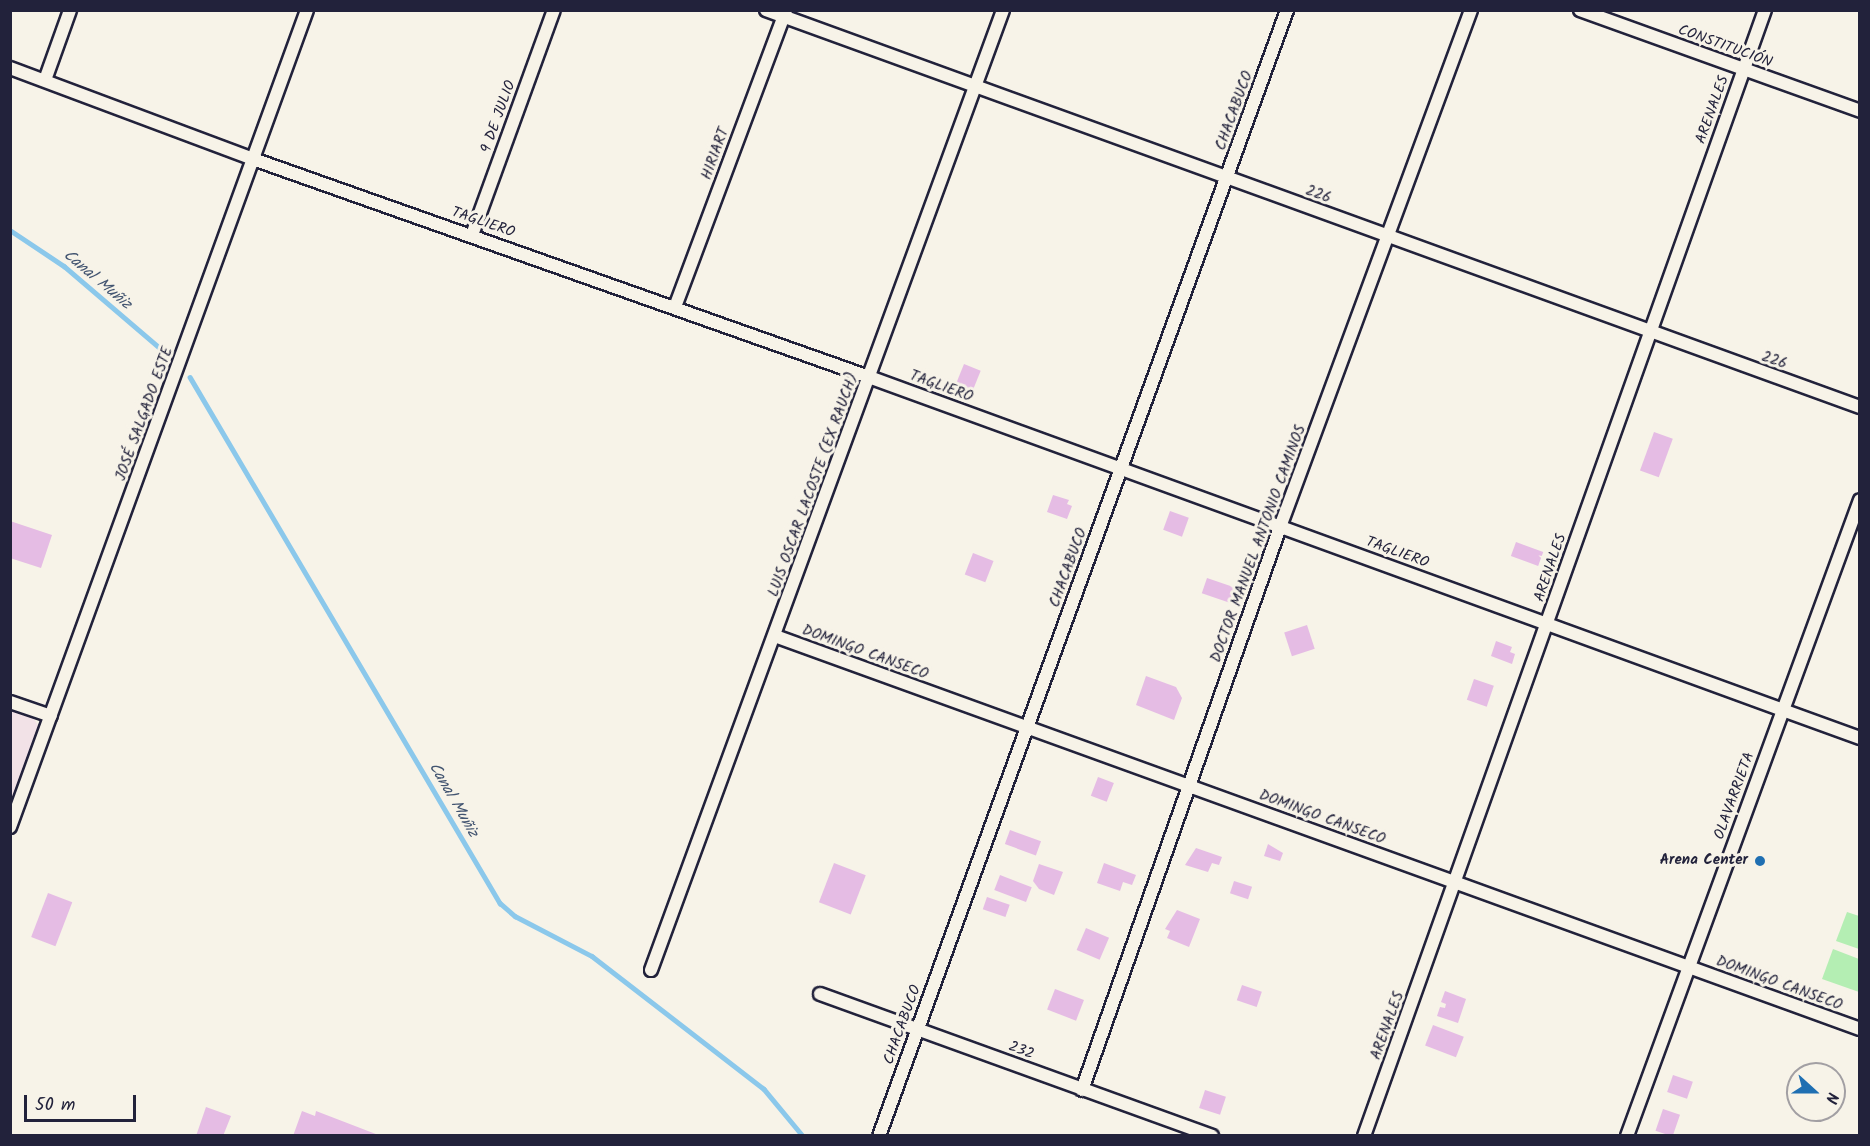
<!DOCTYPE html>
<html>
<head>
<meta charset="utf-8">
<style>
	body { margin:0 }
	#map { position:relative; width:1870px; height:1146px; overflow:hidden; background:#f7f3e8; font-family:Kalam,sans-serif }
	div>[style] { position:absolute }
	.built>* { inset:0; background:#f2e2e7 }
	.green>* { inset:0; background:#b4eeb3 }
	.stream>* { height:4.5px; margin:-2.25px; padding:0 2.25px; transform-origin:2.25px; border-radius:2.25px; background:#8bc8eb }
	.building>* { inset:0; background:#e5bce4; transform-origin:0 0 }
	.roads { filter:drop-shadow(2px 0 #22223b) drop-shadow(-2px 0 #22223b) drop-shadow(0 2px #22223b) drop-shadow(0 -2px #22223b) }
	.minor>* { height:12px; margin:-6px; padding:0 6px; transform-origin:6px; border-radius:6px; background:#f7f3e8 }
	.dots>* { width:16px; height:16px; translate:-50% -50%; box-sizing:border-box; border:3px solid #f7f3e8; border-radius:50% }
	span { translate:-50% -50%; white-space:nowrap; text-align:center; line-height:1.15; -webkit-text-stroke:6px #f7f3e8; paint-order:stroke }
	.street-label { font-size:15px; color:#22223b }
	.poi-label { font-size:15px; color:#22223b; font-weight:700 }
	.right { translate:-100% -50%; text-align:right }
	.water-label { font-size:16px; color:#425470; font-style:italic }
	.frame { position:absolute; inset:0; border:12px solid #22223b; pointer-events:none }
	.north { position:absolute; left:1786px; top:1062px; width:60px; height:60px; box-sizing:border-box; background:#f7f3e8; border:2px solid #a29fa3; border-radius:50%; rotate:111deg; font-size:16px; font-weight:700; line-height:24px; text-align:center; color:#22223b }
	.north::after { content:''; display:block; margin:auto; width:21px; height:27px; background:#1f6fb2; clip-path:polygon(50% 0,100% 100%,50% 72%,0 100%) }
	.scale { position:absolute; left:24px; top:1095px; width:112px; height:27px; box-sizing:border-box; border:3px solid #22223b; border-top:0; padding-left:8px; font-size:18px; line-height:21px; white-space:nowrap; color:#22223b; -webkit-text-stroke:4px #f7f3e8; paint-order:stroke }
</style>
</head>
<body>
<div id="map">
	<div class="built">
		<div style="clip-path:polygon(11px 711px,34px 719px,40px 728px,11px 808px)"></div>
	</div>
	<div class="green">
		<div style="clip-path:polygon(1847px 912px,1859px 916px,1859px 949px,1836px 941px)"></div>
		<div style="clip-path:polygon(1833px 949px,1859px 959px,1859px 992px,1822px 979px)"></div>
	</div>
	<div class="stream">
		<div style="left:10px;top:230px;width:65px;rotate:33.7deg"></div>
		<div style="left:64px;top:266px;width:134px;rotate:40.5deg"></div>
		<div style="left:190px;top:377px;width:611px;rotate:59.49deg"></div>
		<div style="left:500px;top:903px;width:20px;rotate:41deg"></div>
		<div style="left:515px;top:916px;width:87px;rotate:27.5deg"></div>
		<div style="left:592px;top:956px;width:217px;rotate:37.7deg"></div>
		<div style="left:764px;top:1089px;width:61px;rotate:50.3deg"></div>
	</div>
	<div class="building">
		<div style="left:964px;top:364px;width:18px;height:22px;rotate:22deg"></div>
		<div style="left:1654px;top:432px;width:20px;height:41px;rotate:20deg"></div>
		<div style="clip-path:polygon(1053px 495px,1069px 500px,1067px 504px,1072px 506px,1067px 519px,1047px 512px)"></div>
		<div style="left:1170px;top:511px;width:20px;height:20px;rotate:20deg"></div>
		<div style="clip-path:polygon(10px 521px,52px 535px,41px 568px,10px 558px)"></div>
		<div style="left:1516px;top:542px;width:29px;height:15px;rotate:20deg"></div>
		<div style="left:973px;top:553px;width:22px;height:23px;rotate:21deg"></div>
		<div style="left:1207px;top:578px;width:31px;height:16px;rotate:19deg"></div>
		<div style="left:1307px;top:625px;width:25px;height:24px;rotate:72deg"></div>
		<div style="clip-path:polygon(1496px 641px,1512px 647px,1510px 652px,1515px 654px,1512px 664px,1491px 656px)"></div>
		<div style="clip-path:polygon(1146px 676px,1176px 687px,1182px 698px,1174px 720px,1136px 705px)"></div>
		<div style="left:1474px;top:679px;width:21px;height:22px;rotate:19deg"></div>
		<div style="left:1098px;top:777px;width:17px;height:20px;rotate:21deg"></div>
		<div style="left:1010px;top:830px;width:33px;height:15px;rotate:20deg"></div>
		<div style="clip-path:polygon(1268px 844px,1283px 853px,1280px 861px,1264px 856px)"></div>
		<div style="clip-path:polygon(1196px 848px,1222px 857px,1219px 865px,1212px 863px,1208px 872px,1185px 865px)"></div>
		<div style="left:834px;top:863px;width:34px;height:42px;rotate:21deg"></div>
		<div style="clip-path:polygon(1104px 863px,1136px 875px,1132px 885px,1123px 882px,1120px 891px,1097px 883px)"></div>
		<div style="clip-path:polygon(1039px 864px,1063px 872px,1054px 895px,1039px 889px,1033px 881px)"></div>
		<div style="left:1000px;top:875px;width:34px;height:16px;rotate:21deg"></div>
		<div style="left:1234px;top:881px;width:19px;height:13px;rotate:18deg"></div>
		<div style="left:48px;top:893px;width:26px;height:47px;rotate:21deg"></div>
		<div style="left:987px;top:897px;width:24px;height:13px;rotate:19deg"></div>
		<div style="clip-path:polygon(1177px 910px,1200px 919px,1189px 947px,1167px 938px,1170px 931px,1165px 929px)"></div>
		<div style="left:1086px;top:928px;width:25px;height:24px;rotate:23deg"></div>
		<div style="left:1242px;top:985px;width:21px;height:16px;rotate:19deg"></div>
		<div style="left:1055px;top:989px;width:31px;height:22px;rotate:21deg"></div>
		<div style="clip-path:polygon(1445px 991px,1466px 999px,1458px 1023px,1437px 1016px,1440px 1007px,1445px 1008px,1446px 1004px,1441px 1002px)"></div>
		<div style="left:1433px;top:1025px;width:33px;height:22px;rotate:21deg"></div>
		<div style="left:1673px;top:1075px;width:21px;height:18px;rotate:19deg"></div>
		<div style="left:1205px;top:1090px;width:22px;height:19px;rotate:18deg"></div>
		<div style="clip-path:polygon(206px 1107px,231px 1116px,223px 1136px,196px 1136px)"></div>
		<div style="left:1663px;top:1109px;width:18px;height:23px;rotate:19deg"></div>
		<div style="clip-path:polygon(302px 1111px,315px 1116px,316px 1111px,381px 1136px,293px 1136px)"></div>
	</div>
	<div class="roads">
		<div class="minor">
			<div style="left:766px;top:10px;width:1164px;rotate:19.95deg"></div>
			<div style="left:1580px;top:10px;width:298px;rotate:19.8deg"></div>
			<div style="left:10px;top:68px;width:259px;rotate:20.5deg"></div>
			<div style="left:253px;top:159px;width:653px;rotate:19.49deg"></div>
			<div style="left:869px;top:377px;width:1055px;rotate:20.02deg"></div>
			<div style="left:45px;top:80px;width:74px;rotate:-70.3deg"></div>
			<div style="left:472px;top:235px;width:239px;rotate:-70deg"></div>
			<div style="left:675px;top:307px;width:317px;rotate:-69.5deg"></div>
			<div style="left:775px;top:636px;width:1154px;rotate:19.91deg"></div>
			<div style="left:10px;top:702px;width:43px;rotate:18.9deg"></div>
			<div style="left:10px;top:827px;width:869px;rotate:-70.02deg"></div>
			<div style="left:651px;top:970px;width:1022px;rotate:-69.86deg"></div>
			<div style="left:820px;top:994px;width:417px;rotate:19.9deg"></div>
			<div style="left:1082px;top:1090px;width:597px;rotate:-70.62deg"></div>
			<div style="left:1280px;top:527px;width:551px;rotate:-69.72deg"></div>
			<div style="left:879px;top:1136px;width:1198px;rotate:-70.08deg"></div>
			<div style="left:1364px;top:1136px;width:1195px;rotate:-70.4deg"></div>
			<div style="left:1627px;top:1136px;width:677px;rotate:-69.88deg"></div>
		</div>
	</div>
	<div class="dots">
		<div style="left:1760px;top:861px;background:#1f6fb2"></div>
	</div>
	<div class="street-label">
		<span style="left:1725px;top:47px;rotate:20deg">CONSTITUCIÓN</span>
		<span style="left:1713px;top:110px;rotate:-70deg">ARENALES</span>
		<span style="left:1235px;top:111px;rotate:-70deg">CHACABUCO</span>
		<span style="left:499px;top:117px;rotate:-70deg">9 DE JULIO</span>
		<span style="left:716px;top:154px;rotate:-70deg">HIRIART</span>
		<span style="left:1318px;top:195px;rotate:20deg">226</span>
		<span style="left:483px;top:223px;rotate:19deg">TAGLIERO</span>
		<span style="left:1774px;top:361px;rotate:19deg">226</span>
		<span style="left:941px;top:387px;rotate:20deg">TAGLIERO</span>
		<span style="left:145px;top:414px;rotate:-70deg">JOSÉ SALGADO ESTE</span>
		<span style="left:814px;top:485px;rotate:-70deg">LUIS OSCAR LACOSTE (EX RAUCH)</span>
		<span style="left:1259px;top:544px;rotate:-70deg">DOCTOR MANUEL ANTONIO CAMINOS</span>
		<span style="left:1397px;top:553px;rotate:20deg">TAGLIERO</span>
		<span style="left:1069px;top:568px;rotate:-70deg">CHACABUCO</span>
		<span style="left:1551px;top:568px;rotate:-71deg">ARENALES</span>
		<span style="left:865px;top:653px;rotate:20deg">DOMINGO CANSECO</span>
		<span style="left:1735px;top:796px;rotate:-70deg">OLAVARRIETA</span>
		<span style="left:1322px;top:818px;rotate:20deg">DOMINGO CANSECO</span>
		<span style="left:1779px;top:984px;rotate:20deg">DOMINGO CANSECO</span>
		<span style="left:903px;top:1025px;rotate:-70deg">CHACABUCO</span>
		<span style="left:1388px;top:1026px;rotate:-70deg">ARENALES</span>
		<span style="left:1021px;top:1051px;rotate:21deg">232</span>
	</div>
	<div class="poi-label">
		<span class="right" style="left:1748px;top:861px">Arena Center</span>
	</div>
	<div class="water-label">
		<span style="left:97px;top:280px;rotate:40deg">Canal Muñiz</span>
		<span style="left:453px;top:800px;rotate:60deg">Canal Muñiz</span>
	</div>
	<div class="frame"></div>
	<div class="north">N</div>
	<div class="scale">50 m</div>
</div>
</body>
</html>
